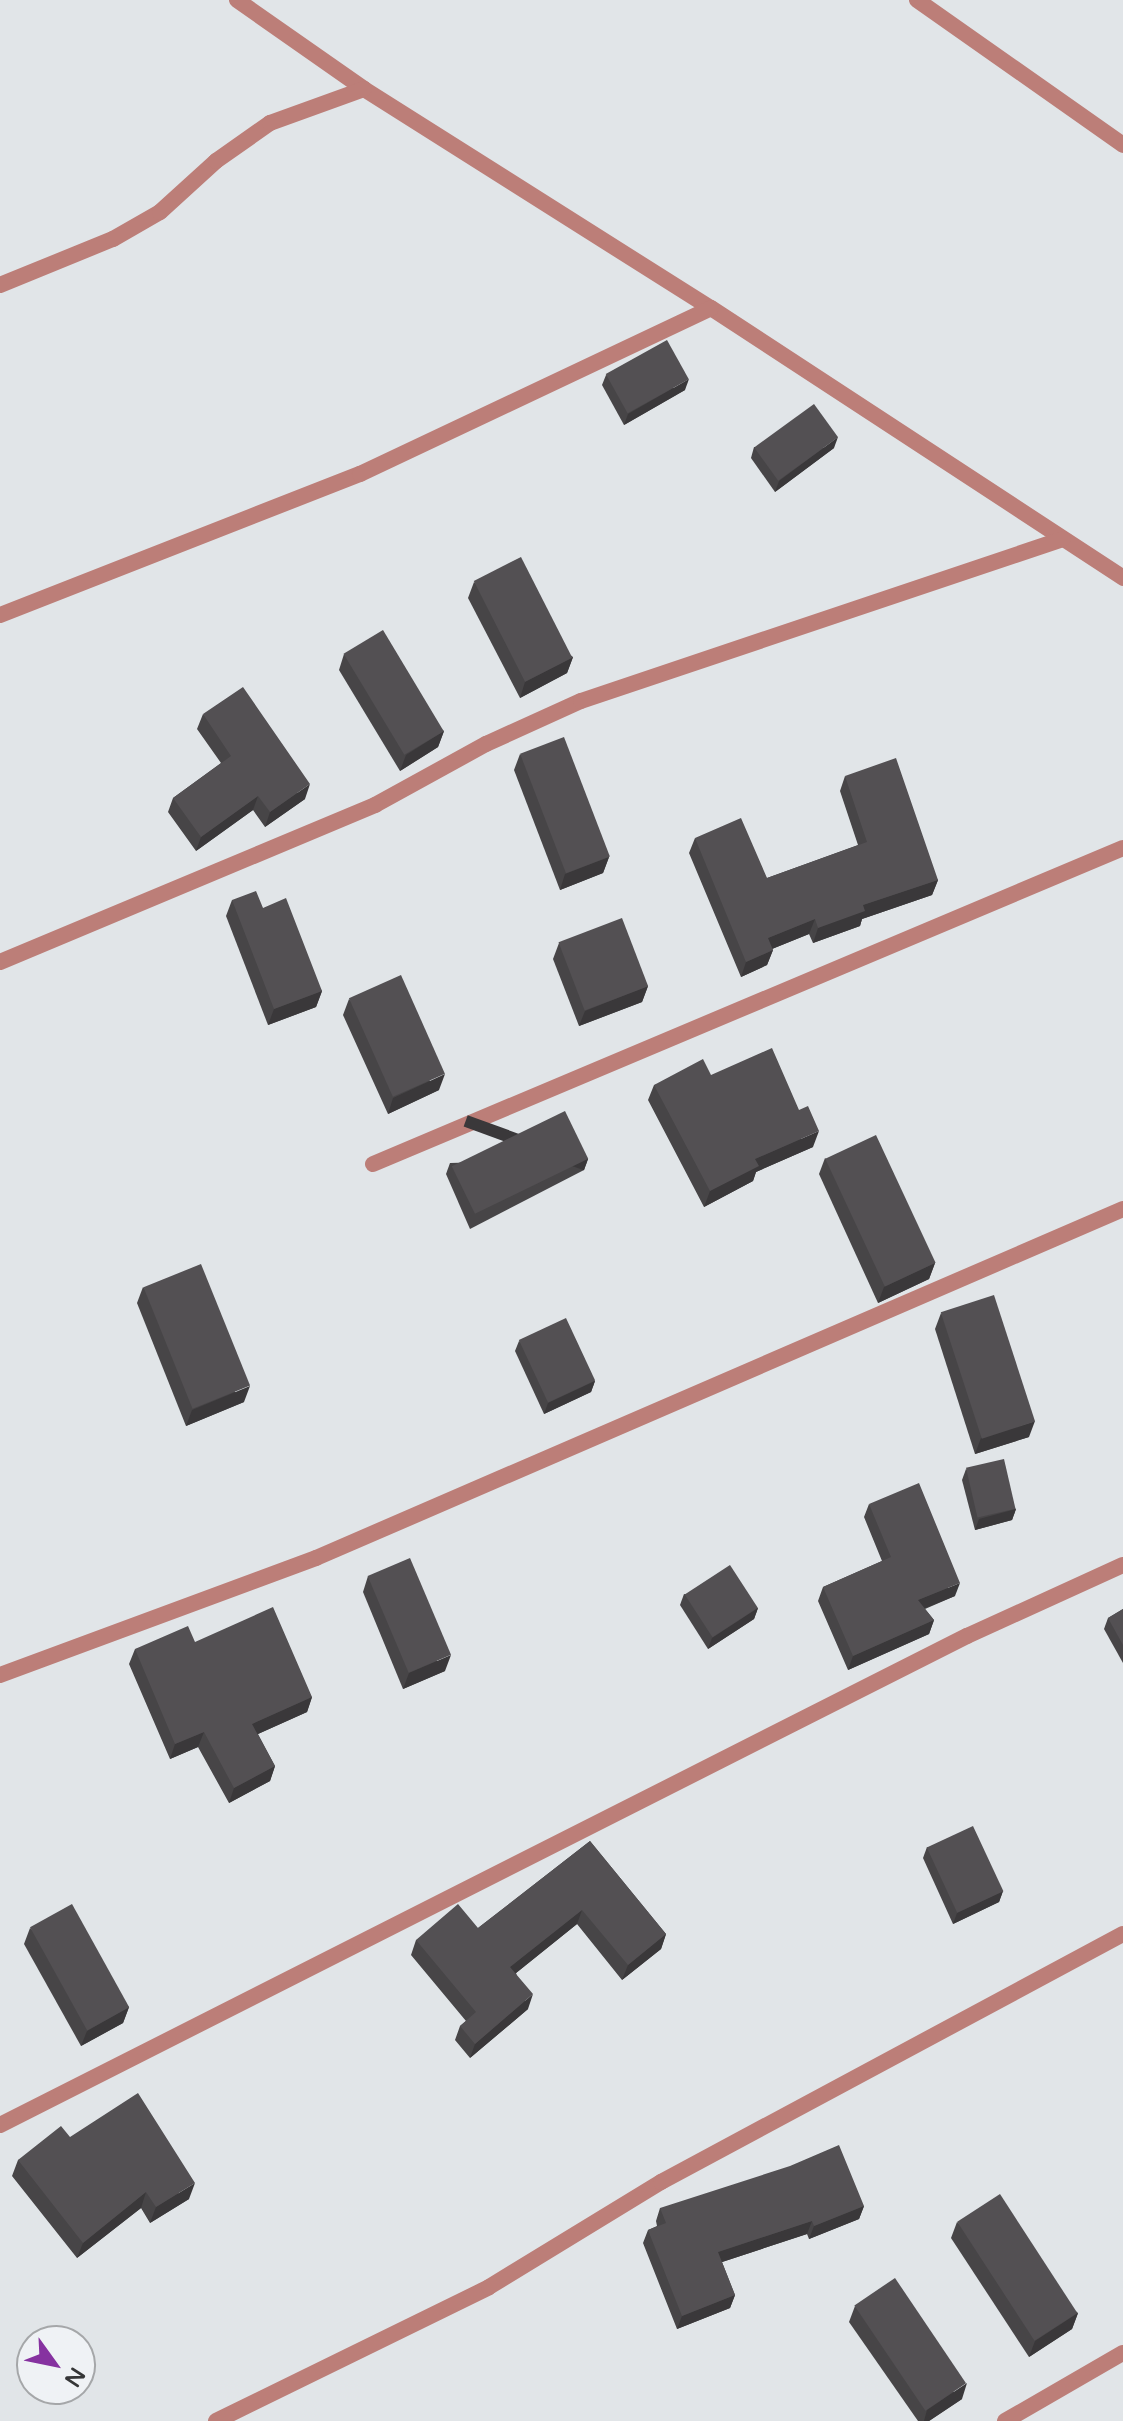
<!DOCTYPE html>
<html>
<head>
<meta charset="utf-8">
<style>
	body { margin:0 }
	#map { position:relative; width:1123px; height:2421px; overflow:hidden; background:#e1e5e8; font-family:"Varela Round",sans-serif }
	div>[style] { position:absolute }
	.minor>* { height:16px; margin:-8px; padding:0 8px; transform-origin:8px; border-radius:8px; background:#bc7e78 }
	.wall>* { inset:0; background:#474547 }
	.shaded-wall>* { inset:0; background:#3a383a; transform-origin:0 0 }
	.building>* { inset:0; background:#535053; transform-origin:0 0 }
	span { translate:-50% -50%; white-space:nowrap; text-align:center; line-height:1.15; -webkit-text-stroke:8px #eff2f5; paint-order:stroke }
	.north { position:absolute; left:16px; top:2325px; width:80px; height:80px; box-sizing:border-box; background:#eff2f5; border:2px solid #a5a7a9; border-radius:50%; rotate:123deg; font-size:22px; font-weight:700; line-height:32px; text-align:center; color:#353637 }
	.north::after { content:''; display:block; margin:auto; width:28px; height:36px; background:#8632a0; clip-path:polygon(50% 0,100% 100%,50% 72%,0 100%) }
</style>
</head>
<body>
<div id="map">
	<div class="minor">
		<div style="left:237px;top:0;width:155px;rotate:35deg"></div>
		<div style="left:364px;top:89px;width:410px;rotate:32.3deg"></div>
		<div style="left:711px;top:308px;width:493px;rotate:33.2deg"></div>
		<div style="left:917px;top:0;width:252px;rotate:35.1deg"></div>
		<div style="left:0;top:285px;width:122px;rotate:-22.2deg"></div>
		<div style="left:113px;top:239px;width:54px;rotate:-29.9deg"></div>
		<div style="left:160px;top:212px;width:76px;rotate:-42.3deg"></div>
		<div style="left:216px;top:161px;width:66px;rotate:-35.1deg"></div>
		<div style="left:270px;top:123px;width:100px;rotate:-19.9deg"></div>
		<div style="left:0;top:615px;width:387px;rotate:-21.4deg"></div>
		<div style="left:360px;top:474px;width:388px;rotate:-25.3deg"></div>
		<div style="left:0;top:962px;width:407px;rotate:-22.7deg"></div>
		<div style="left:375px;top:805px;width:127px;rotate:-28.8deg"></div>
		<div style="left:486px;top:744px;width:104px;rotate:-24.4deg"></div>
		<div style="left:581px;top:701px;width:508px;rotate:-18.58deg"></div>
		<div style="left:373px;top:1164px;width:814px;rotate:-22.85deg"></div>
		<div style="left:0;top:1675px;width:337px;rotate:-20.3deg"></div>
		<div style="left:316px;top:1558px;width:879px;rotate:-23.39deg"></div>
		<div style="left:0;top:2125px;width:1084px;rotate:-26.83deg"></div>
		<div style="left:967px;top:1636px;width:171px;rotate:-24.5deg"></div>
		<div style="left:216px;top:2421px;width:304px;rotate:-26.1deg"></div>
		<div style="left:489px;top:2287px;width:202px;rotate:-31.4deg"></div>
		<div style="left:661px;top:2182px;width:524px;rotate:-28.23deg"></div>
		<div style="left:1005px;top:2421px;width:136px;rotate:-30deg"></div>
	</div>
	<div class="wall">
		<div style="clip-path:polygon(606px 375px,685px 390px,624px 425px,602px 385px)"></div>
		<div style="clip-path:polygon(754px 447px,834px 448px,775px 492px,751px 458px)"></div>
		<div style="clip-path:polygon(474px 582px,573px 657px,567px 673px,520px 698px,468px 598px)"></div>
		<div style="clip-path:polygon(344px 654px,444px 731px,438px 747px,400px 771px,339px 670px)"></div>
		<div style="clip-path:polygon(203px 714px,305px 799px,265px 827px,253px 810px,196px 851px,168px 812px,173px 798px,221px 763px,197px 729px)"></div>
		<div style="clip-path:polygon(520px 754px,609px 857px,603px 873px,560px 890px,514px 770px)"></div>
		<div style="clip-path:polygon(845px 776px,938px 880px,932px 895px,862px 919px,860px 926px,813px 943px,809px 934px,772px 949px,773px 950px,767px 965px,741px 977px,689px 853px,695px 838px,767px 878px,858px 845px,840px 791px)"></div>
		<div style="clip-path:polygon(232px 900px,263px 908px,322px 991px,316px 1007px,268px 1025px,226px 916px)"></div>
		<div style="clip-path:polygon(559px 943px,648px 986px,642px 1002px,579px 1026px,553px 959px)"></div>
		<div style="clip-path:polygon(349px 999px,439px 1090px,388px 1114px,343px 1015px)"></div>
		<div style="clip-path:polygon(711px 1075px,813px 1147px,756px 1172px,753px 1181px,704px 1207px,648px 1100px,654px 1085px)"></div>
		<div style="clip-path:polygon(825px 1158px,935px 1263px,929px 1279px,878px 1303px,819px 1174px)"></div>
		<div style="clip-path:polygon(588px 1159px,584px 1170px,470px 1229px,446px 1174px,450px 1163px)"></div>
		<div style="clip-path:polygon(143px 1287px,244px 1402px,186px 1426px,137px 1303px)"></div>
		<div style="clip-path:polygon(941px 1313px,1029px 1437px,975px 1454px,935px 1329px)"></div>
		<div style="clip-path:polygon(519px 1341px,595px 1381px,591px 1392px,544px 1414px,515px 1351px)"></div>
		<div style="clip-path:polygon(966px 1469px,1016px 1509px,1012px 1520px,975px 1530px,962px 1480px)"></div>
		<div style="clip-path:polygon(869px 1504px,955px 1596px,925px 1609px,934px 1620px,929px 1634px,848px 1670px,818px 1601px,823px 1587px,882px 1561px,864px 1517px)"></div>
		<div style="clip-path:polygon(368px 1576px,445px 1671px,403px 1689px,363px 1592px)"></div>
		<div style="clip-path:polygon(684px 1594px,758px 1608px,754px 1619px,708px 1649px,680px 1605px)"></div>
		<div style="clip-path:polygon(1123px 1609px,1123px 1663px,1104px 1629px,1108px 1618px)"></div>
		<div style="clip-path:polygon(195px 1642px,312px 1697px,307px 1712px,258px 1734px,275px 1766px,270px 1781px,229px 1803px,198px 1747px,170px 1759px,129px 1664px,135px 1649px)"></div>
		<div style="clip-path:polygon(590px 1841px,666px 1934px,661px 1949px,622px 1980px,577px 1924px,516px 1973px,528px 2009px,470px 2058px,455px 2040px,460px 2026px,466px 2021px,411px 1955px,416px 1940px,478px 1928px)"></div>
		<div style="clip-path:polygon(927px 1847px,1003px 1891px,999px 1902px,953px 1924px,923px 1858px)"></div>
		<div style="clip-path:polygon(30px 1928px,129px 2007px,123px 2023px,81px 2046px,24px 1944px)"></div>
		<div style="clip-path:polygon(70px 2137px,189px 2199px,150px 2223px,141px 2208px,77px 2258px,12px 2176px,18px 2160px)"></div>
		<div style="clip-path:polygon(864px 2206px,859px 2219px,809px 2239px,807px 2234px,722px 2262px,735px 2295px,730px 2308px,677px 2329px,643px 2243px,648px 2230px,657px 2226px,656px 2221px,660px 2208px)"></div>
		<div style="clip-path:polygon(957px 2222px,1078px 2313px,1072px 2329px,1029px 2357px,951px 2238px)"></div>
		<div style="clip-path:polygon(855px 2306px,962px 2399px,929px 2421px,918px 2421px,849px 2322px)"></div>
	</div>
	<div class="shaded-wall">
		<div style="clip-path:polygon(689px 379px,685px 390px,624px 425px,628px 414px)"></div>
		<div style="clip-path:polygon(838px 437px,834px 448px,775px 492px,779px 481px)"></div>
		<div style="clip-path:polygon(573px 657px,567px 673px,520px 698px,525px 682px)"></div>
		<div style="clip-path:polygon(444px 731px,438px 747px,400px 771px,406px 755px)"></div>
		<div style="clip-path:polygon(310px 784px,305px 799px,265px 827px,270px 812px)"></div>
		<div style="clip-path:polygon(258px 796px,253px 810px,196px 851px,201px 837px)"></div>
		<div style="clip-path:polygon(609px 857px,603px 873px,560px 890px,565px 874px)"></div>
		<div style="clip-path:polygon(938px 880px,932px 895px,862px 919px,860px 926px,813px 943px,818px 928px,863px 905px)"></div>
		<div style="clip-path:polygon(815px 919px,809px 934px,762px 953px,768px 938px)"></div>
		<div style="clip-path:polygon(773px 950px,767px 965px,741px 977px,746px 962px)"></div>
		<div style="clip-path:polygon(648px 986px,642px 1002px,579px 1026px,585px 1011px)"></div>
		<div style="clip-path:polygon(322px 991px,316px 1007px,268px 1025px,274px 1009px)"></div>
		<div style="clip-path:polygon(445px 1074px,439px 1090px,388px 1114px,393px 1098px)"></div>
		<div style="clip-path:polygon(819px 1131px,813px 1147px,756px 1172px,753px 1181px,704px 1207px,710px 1191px,755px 1159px)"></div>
		<div style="left:588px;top:1159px;width:12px;height:128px;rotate:110deg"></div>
		<div style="clip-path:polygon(935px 1263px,929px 1279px,878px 1303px,884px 1287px)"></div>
		<div style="clip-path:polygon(595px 1381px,591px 1392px,544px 1414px,548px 1403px)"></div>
		<div style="clip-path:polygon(250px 1386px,244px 1402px,186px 1426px,192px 1410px)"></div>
		<div style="clip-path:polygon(1035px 1421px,1029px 1437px,975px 1454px,981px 1438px)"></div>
		<div style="clip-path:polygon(1016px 1509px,1012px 1520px,975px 1530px,979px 1519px)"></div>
		<div style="clip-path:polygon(960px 1583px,955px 1596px,913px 1613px,918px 1600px)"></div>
		<div style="clip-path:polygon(758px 1608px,754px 1619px,708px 1649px,712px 1638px)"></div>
		<div style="clip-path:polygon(934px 1620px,929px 1634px,848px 1670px,853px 1656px)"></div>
		<div style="clip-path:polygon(451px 1655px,445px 1671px,403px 1689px,409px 1673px)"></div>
		<div style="clip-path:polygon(312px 1697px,307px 1712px,247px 1739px,252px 1724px)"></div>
		<div style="clip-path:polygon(204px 1732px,198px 1747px,170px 1759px,175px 1744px)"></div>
		<div style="clip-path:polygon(275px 1766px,270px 1781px,229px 1803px,234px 1788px)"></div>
		<div style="clip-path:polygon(1003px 1891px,999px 1902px,953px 1924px,957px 1913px)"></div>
		<div style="clip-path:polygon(582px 1910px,577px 1924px,505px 1982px,510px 1967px)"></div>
		<div style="clip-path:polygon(666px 1934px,661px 1949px,622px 1980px,628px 1965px)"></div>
		<div style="clip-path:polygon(533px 1994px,528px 2009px,470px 2058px,475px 2044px)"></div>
		<div style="clip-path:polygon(129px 2007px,123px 2023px,81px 2046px,87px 2031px)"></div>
		<div style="clip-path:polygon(195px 2183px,189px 2199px,150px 2223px,156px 2207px)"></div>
		<div style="clip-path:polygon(146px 2192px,141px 2208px,77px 2258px,83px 2243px)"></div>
		<div style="clip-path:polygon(864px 2206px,859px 2219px,809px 2239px,814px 2226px)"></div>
		<div style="clip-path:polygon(812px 2221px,807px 2234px,713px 2265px,718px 2252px)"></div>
		<div style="clip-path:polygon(735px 2295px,730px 2308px,677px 2329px,682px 2316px)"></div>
		<div style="clip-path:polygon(1078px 2313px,1072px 2329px,1029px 2357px,1035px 2341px)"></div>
		<div style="clip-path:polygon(967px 2383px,962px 2399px,929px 2421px,924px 2421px,927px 2410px)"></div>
	</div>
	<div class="building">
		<div style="left:667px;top:340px;width:45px;height:70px;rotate:61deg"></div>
		<div style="left:814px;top:404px;width:41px;height:74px;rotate:54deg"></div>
		<div style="left:521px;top:557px;width:113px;height:53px;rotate:63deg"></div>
		<div style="left:383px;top:630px;width:118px;height:46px;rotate:59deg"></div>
		<div style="clip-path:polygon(243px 687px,310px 784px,270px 812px,258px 796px,201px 837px,173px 798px,231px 756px,203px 714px)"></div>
		<div style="left:564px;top:737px;width:128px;height:47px;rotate:69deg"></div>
		<div style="clip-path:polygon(896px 758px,938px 880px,863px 905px,865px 911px,818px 928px,815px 919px,768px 938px,773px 950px,746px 962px,695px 838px,741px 818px,767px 878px,867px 842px,845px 776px)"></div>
		<div style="clip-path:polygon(256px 891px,263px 908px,286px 898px,322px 991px,274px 1009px,232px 900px)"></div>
		<div style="left:622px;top:918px;width:73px;height:68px;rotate:69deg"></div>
		<div style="left:401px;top:975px;width:108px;height:57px;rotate:66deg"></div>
		<div style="clip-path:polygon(772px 1048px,799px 1110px,808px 1106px,819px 1131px,755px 1159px,759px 1166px,710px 1191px,654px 1085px,703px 1059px,711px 1075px)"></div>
		<div style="left:565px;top:1111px;width:53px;height:126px;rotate:64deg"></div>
		<div style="left:876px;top:1135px;width:141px;height:56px;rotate:65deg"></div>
		<div style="left:201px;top:1264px;width:131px;height:62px;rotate:68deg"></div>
		<div style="left:994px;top:1295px;width:133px;height:56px;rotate:72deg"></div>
		<div style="left:566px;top:1318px;width:69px;height:52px;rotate:65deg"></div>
		<div style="left:1004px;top:1459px;width:51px;height:39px;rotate:77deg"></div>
		<div style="clip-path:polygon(919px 1483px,960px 1583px,918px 1600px,934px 1620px,853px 1656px,823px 1587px,891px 1557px,869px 1504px)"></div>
		<div style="left:410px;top:1558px;width:105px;height:46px;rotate:67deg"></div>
		<div style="left:730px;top:1565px;width:51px;height:54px;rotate:57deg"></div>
		<div style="clip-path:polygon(273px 1607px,312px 1697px,252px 1724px,275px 1766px,234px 1788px,204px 1732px,175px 1744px,135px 1649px,188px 1626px,195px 1642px)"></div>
		<div style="clip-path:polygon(1123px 1609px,1123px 1645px,1108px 1618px)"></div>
		<div style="left:973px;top:1826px;width:72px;height:51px;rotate:65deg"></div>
		<div style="clip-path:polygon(590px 1841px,666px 1934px,628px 1965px,582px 1910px,510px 1967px,533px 1994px,475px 2044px,460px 2026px,476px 2012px,416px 1940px,458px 1904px,478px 1928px)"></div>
		<div style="left:72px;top:1904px;width:118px;height:48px;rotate:61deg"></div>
		<div style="clip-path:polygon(138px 2093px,195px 2183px,156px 2207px,146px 2192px,83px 2243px,18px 2160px,61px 2126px,70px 2137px)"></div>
		<div style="clip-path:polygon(839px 2145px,864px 2206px,814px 2226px,812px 2221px,718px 2252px,735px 2295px,682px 2316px,648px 2230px,666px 2223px,660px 2208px,790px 2166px)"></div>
		<div style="left:1000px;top:2194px;width:142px;height:51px;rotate:57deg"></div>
		<div style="left:895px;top:2278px;width:127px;height:49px;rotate:56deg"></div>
	</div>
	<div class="north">N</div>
</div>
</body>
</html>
